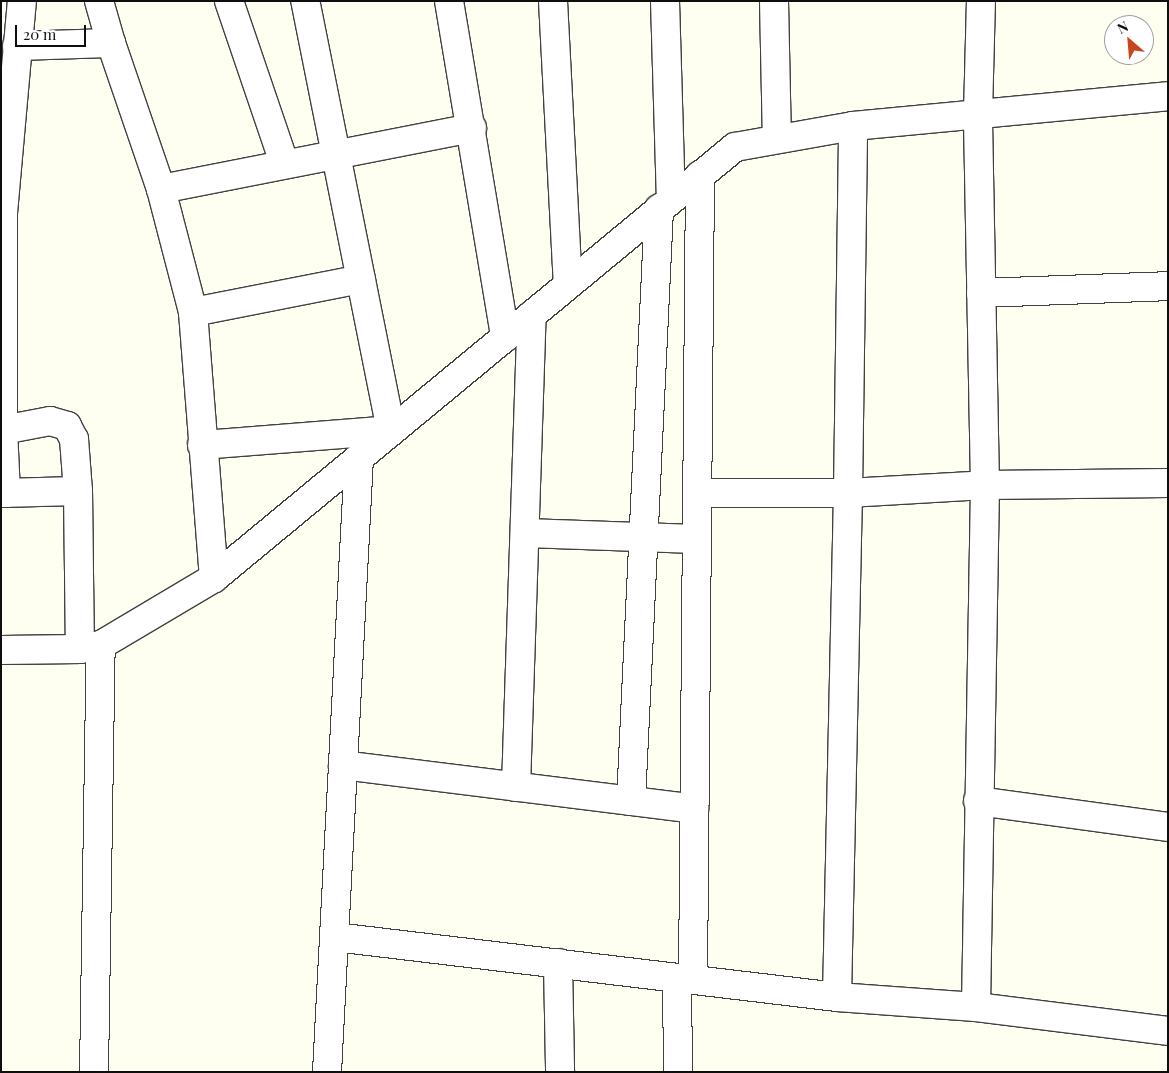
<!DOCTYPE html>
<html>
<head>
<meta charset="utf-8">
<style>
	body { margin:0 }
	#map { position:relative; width:1169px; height:1073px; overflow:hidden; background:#fefff0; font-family:"Playfair Display",serif }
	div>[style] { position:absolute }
	.roads { filter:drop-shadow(1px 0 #414141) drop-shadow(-1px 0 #414141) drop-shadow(0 1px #414141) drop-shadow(0 -1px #414141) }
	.street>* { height:28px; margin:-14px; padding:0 14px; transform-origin:14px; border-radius:14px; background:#fff }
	span { translate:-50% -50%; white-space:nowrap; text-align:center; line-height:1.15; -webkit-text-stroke:5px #fff; paint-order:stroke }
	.frame { position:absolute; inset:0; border:2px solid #0e0e0e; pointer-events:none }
	.north { position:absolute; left:1104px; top:15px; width:50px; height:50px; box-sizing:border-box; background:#fff; border:1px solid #9f9f9f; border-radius:50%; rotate:333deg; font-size:14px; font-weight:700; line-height:20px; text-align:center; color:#0e0e0e }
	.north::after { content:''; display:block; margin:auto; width:18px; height:22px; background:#c7461e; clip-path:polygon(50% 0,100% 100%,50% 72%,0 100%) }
	.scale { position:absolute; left:15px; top:25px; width:71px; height:22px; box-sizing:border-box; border:2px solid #0e0e0e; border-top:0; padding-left:6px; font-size:15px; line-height:18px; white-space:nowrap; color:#0e0e0e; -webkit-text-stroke:4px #fff; paint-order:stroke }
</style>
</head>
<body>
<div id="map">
	<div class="roads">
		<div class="street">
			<div style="left:99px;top:1px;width:44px;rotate:74.1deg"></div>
			<div style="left:111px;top:43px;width:154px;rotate:71.1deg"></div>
			<div style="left:161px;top:189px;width:127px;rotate:75.4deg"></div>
			<div style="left:193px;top:312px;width:267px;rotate:85.5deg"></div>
			<div style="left:229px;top:1px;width:171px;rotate:71.2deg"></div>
			<div style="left:449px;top:1px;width:341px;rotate:80.5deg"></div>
			<div style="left:553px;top:1px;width:284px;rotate:87deg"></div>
			<div style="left:665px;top:1px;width:198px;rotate:88.3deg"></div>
			<div style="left:774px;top:1px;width:138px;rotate:88.8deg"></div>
			<div style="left:17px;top:46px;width:94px;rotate:-1.8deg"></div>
			<div style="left:161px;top:189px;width:317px;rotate:-11.1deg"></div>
			<div style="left:981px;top:293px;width:187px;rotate:-2.1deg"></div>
			<div style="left:193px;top:312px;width:171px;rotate:-11.1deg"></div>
			<div style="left:3px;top:430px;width:48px;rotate:-10.8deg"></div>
			<div style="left:50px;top:421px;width:18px;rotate:16deg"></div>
			<div style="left:67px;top:426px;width:15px;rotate:62deg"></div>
			<div style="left:74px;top:439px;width:52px;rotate:85.6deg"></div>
			<div style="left:78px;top:491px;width:158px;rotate:89.3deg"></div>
			<div style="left:202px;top:445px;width:190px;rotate:-4.5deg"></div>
			<div style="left:391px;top:430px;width:438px;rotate:-101.3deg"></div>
			<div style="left:1px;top:493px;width:77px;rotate:-1.5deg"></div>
			<div style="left:6px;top:493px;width:63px;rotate:-92.7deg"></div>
			<div style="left:3px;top:430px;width:217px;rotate:-90deg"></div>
			<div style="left:3px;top:213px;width:213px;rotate:-84.9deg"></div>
			<div style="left:697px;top:493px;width:151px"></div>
			<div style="left:848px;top:493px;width:137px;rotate:-3.3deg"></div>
			<div style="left:985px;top:485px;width:183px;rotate:-0.6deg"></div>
			<div style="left:525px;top:533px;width:171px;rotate:2deg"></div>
			<div style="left:1px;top:650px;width:79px;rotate:-0.7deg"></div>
			<div style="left:80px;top:649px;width:21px;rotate:-11deg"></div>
			<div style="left:101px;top:645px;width:131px;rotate:-30.7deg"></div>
			<div style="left:214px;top:578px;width:676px;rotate:-39.6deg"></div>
			<div style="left:735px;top:147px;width:120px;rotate:-10.1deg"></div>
			<div style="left:853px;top:126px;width:316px;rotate:-5.4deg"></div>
			<div style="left:343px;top:765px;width:354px;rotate:7.1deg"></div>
			<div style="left:516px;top:787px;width:472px;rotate:-88.1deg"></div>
			<div style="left:631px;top:801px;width:593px;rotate:-87.29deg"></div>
			<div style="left:978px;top:801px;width:192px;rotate:7.8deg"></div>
			<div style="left:335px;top:937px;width:506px;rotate:6.82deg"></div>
			<div style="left:837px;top:997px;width:139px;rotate:4.1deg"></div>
			<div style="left:976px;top:1007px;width:193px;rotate:7.1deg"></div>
			<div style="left:558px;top:963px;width:109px;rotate:88.9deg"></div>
			<div style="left:677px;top:978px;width:94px;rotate:89.4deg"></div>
			<div style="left:693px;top:979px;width:804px;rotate:-89.5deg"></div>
			<div style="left:837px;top:997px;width:504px;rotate:-88.75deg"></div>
			<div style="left:848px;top:493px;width:367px;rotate:-89.2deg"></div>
			<div style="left:976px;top:1007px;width:522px;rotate:-89.01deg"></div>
			<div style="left:985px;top:485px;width:371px;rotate:-91.1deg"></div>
			<div style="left:978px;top:114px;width:113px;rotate:-88.5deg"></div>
			<div style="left:94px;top:1072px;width:427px;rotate:-89.1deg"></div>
			<div style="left:327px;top:1072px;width:615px;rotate:-87.02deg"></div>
		</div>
	</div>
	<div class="frame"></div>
	<div class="north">N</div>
	<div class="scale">20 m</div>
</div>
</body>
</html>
